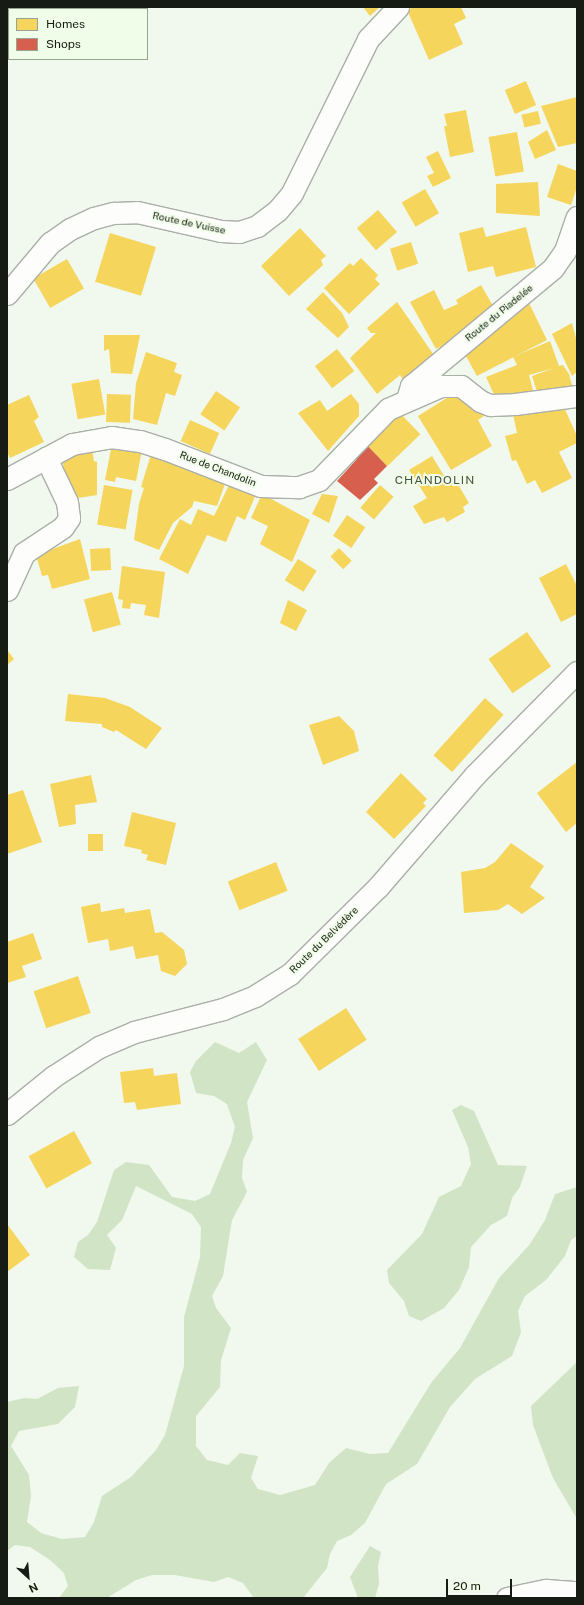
<!DOCTYPE html>
<html>
<head>
<meta charset="utf-8">
<style>
	body { margin:0 }
	#map { position:relative; width:584px; height:1605px; overflow:hidden; background:#f1f8ed; font-family:"Public Sans",sans-serif }
	div>[style] { position:absolute }
	.forest>* { inset:0; background:#d1e4c5 }
	.homes>* { inset:0; background:#f6d55c; transform-origin:0 0 }
	.shops>* { inset:0; background:#d6604d }
	.roads { filter:drop-shadow(1px 0 #aaafa7) drop-shadow(-1px 0 #aaafa7) drop-shadow(0 1px #aaafa7) drop-shadow(0 -1px #aaafa7) }
	.minor>* { height:21px; margin:-10.5px; padding:0 10.5px; transform-origin:10.5px; border-radius:10.5px; background:#fdfefc }
	span { translate:-50% -50%; white-space:nowrap; text-align:center; line-height:1.15; -webkit-text-stroke:4px #f0fde8; paint-order:stroke }
	.street-label { font-size:10px; color:#161b13 }
	.quarter-label { font-size:12px; color:#485341; letter-spacing:1px }
	.frame { position:absolute; inset:0; border:8px solid #161b13; pointer-events:none }
	.legend { position:absolute; left:8px; top:8px; width:140px; height:52px; box-sizing:border-box; background:#f0fde8; border:1px solid #99a393; margin:0; padding:5px 7px; list-style:none; font-size:12px; color:#161b13 }
	.legend li { display:flex; align-items:center; gap:8px; height:20px }
	.legend b { width:20px; border:1px solid #99a393 }
	.north { position:absolute; left:8px; top:1557px; width:40px; height:40px; -webkit-text-stroke:3px #f0fde8; paint-order:stroke; rotate:154deg; font-size:11px; font-weight:700; line-height:16px; text-align:center; color:#161b13 }
	.north::after { content:''; display:block; margin:auto; width:14px; height:18px; background:#161b13; clip-path:polygon(50% 0,100% 100%,50% 72%,0 100%) }
	.scale { position:absolute; left:446px; top:1579px; width:66px; height:18px; box-sizing:border-box; border:2px solid #161b13; border-top:0; padding-left:5px; font-size:12px; line-height:14px; white-space:nowrap; color:#161b13; -webkit-text-stroke:3px #f0fde8; paint-order:stroke }
</style>
</head>
<body>
<div id="map">
	<div class="forest">
		<div style="clip-path:polygon(215px 1042px,239px 1053px,256px 1042px,267px 1060px,247px 1102px,253px 1138px,243px 1160px,242px 1178px,247px 1192px,232px 1220px,223px 1276px,212px 1296px,216px 1308px,231px 1328px,221px 1360px,220px 1387px,196px 1416px,196px 1446px,207px 1460px,228px 1465px,240px 1453px,258px 1456px,251px 1478px,258px 1489px,280px 1495px,315px 1485px,329px 1463px,346px 1448px,370px 1454px,388px 1453px,431px 1383px,460px 1348px,499px 1278px,530px 1244px,545px 1220px,555px 1194px,577px 1187px,577px 1236px,571px 1240px,565px 1256px,546px 1280px,525px 1296px,518px 1311px,521px 1332px,512px 1356px,475px 1379px,450px 1407px,417px 1464px,386px 1484px,365px 1523px,351px 1535px,337px 1541px,330px 1554px,327px 1568px,303px 1598px,254px 1598px,243px 1583px,228px 1577px,214px 1582px,175px 1575px,152px 1575px,136px 1580px,107px 1598px,59px 1598px,68px 1586px,64px 1573px,50px 1560px,30px 1547px,15px 1545px,7px 1551px,7px 1402px,24px 1398px,37px 1399px,58px 1388px,79px 1386px,75px 1407px,58px 1424px,19px 1431px,11px 1446px,29px 1475px,31px 1496px,27px 1522px,41px 1533px,62px 1539px,85px 1537px,94px 1522px,102px 1496px,131px 1477px,156px 1450px,165px 1435px,184px 1366px,184px 1317px,200px 1257px,201px 1227px,192px 1214px,136px 1186px,122px 1220px,107px 1235px,116px 1248px,110px 1270px,88px 1269px,74px 1257px,78px 1242px,88px 1235px,97px 1222px,114px 1170px,126px 1162px,149px 1165px,172px 1197px,195px 1201px,210px 1194px,231px 1143px,235px 1127px,227px 1104px,214px 1096px,196px 1093px,190px 1072px,196px 1061px)"></div>
		<div style="clip-path:polygon(461px 1105px,474px 1111px,498px 1165px,527px 1166px,520px 1187px,512px 1198px,507px 1216px,491px 1225px,471px 1247px,469px 1267px,459px 1290px,444px 1308px,421px 1321px,409px 1316px,404px 1301px,389px 1283px,387px 1270px,422px 1234px,439px 1197px,461px 1186px,471px 1164px,468px 1147px,452px 1110px)"></div>
		<div style="clip-path:polygon(577px 1362px,577px 1519px,553px 1478px,533px 1425px,531px 1406px)"></div>
		<div style="clip-path:polygon(370px 1546px,381px 1552px,378px 1566px,379px 1584px,375px 1598px,358px 1598px,350px 1577px)"></div>
	</div>
	<div class="homes">
		<div style="clip-path:polygon(363px 7px,380px 7px,370px 16px)"></div>
		<div style="clip-path:polygon(414px 7px,461px 7px,466px 18px,454px 24px,463px 44px,429px 60px,407px 10px)"></div>
		<div style="left:526px;top:81px;width:26px;height:23px;rotate:67deg"></div>
		<div style="clip-path:polygon(577px 97px,577px 143px,558px 147px,541px 106px)"></div>
		<div style="clip-path:polygon(466px 110px,474px 152px,450px 157px,444px 126px,447px 126px,444px 114px)"></div>
		<div style="left:538px;top:111px;width:13px;height:17px;rotate:77deg"></div>
		<div style="clip-path:polygon(547px 130px,556px 150px,535px 159px,528px 142px)"></div>
		<div style="left:517px;top:132px;width:40px;height:29px;rotate:80deg"></div>
		<div style="clip-path:polygon(438px 151px,451px 178px,433px 187px,427px 176px,434px 173px,426px 157px)"></div>
		<div style="clip-path:polygon(558px 164px,577px 171px,577px 187px,571px 205px,547px 197px)"></div>
		<div style="clip-path:polygon(538px 182px,540px 216px,496px 213px,496px 184px)"></div>
		<div style="left:425px;top:189px;width:28px;height:27px;rotate:60deg"></div>
		<div style="left:378px;top:210px;width:29px;height:28px;rotate:49deg"></div>
		<div style="clip-path:polygon(483px 227px,486px 237px,526px 227px,536px 267px,496px 277px,493px 266px,468px 272px,459px 233px)"></div>
		<div style="clip-path:polygon(300px 228px,326px 256px,321px 260px,323px 265px,289px 296px,261px 266px)"></div>
		<div style="left:110px;top:233px;width:48px;height:51px;rotate:17deg"></div>
		<div style="left:411px;top:242px;width:23px;height:22px;rotate:72deg"></div>
		<div style="clip-path:polygon(361px 258px,378px 275px,375px 279px,380px 284px,349px 314px,324px 288px,350px 263px,353px 266px)"></div>
		<div style="left:67px;top:259px;width:34px;height:39px;rotate:60deg"></div>
		<div style="clip-path:polygon(481px 285px,496px 311px,459px 332px,462px 336px,436px 349px,410px 302px,434px 290px,444px 310px,458px 304px,456px 300px)"></div>
		<div style="clip-path:polygon(323px 292px,342px 313px,349px 327px,338px 338px,306px 309px)"></div>
		<div style="clip-path:polygon(527px 299px,547px 340px,477px 376px,462px 349px)"></div>
		<div style="clip-path:polygon(397px 302px,436px 358px,406px 384px,400px 375px,377px 394px,350px 358px,376px 333px,371px 333px,367px 328px)"></div>
		<div style="clip-path:polygon(572px 323px,577px 342px,577px 372px,572px 376px,552px 334px)"></div>
		<div style="clip-path:polygon(104px 335px,140px 335px,132px 374px,111px 373px,109px 349px,104px 351px)"></div>
		<div style="clip-path:polygon(550px 341px,559px 366px,563px 365px,569px 374px,573px 389px,538px 395px,532px 376px,554px 368px,529px 375px,534px 394px,496px 399px,486px 377px,517px 365px,513px 357px)"></div>
		<div style="left:337px;top:349px;width:28px;height:28px;rotate:52deg"></div>
		<div style="clip-path:polygon(146px 352px,177px 363px,174px 372px,182px 375px,175px 396px,166px 393px,157px 425px,133px 419px,136px 383px)"></div>
		<div style="left:99px;top:379px;width:36px;height:28px;rotate:80deg"></div>
		<div style="left:216px;top:391px;width:29px;height:28px;rotate:34deg"></div>
		<div style="left:107px;top:394px;width:24px;height:28px;rotate:2deg"></div>
		<div style="clip-path:polygon(351px 394px,359px 404px,359px 416px,328px 451px,298px 413px,320px 400px,327px 411px)"></div>
		<div style="clip-path:polygon(453px 394px,461px 395px,481px 409px,484px 416px,478px 420px,492px 446px,451px 470px,418px 416px)"></div>
		<div style="clip-path:polygon(29px 395px,39px 417px,34px 421px,44px 442px,10px 458px,7px 452px,7px 405px)"></div>
		<div style="clip-path:polygon(563px 405px,577px 436px,577px 443px,559px 452px,572px 478px,542px 493px,535px 480px,527px 484px,516px 460px,512px 461px,505px 436px,517px 433px,513px 414px)"></div>
		<div style="left:396px;top:409px;width:35px;height:46px;rotate:46deg"></div>
		<div style="left:190px;top:420px;width:32px;height:23px;rotate:24deg"></div>
		<div style="clip-path:polygon(91px 443px,94px 461px,97px 462px,97px 495px,72px 499px,60px 452px)"></div>
		<div style="clip-path:polygon(112px 444px,142px 450px,136px 481px,116px 477px,115px 482px,105px 480px)"></div>
		<div style="clip-path:polygon(152px 451px,198px 467px,196px 473px,225px 484px,217px 506px,194px 501px,192px 507px,173px 523px,159px 550px,134px 540px,139px 504px,144px 488px,141px 487px)"></div>
		<div style="clip-path:polygon(432px 456px,449px 484px,456px 481px,469px 503px,463px 507px,465px 512px,447px 522px,444px 517px,424px 524px,413px 506px,427px 498px,409px 470px)"></div>
		<div style="clip-path:polygon(231px 481px,257px 492px,245px 520px,237px 516px,226px 542px,207px 535px,188px 574px,159px 559px,180px 519px,191px 525px,198px 509px,214px 516px)"></div>
		<div style="left:104px;top:485px;width:29px;height:40px;rotate:10deg"></div>
		<div style="left:380px;top:485px;width:18px;height:30px;rotate:41deg"></div>
		<div style="clip-path:polygon(262px 494px,310px 520px,292px 562px,260px 544px,268px 526px,251px 518px)"></div>
		<div style="clip-path:polygon(322px 494px,338px 496px,329px 523px,312px 514px)"></div>
		<div style="left:347px;top:515px;width:22px;height:25px;rotate:34deg"></div>
		<div style="clip-path:polygon(80px 539px,90px 579px,52px 589px,48px 575px,42px 576px,36px 555px)"></div>
		<div style="left:110px;top:548px;width:22px;height:20px;rotate:87deg"></div>
		<div style="left:339px;top:548px;width:18px;height:12px;rotate:45deg"></div>
		<div style="left:298px;top:559px;width:22px;height:25px;rotate:32deg"></div>
		<div style="clip-path:polygon(566px 564px,577px 586px,577px 614px,561px 622px,539px 578px)"></div>
		<div style="clip-path:polygon(122px 566px,165px 572px,159px 618px,144px 615px,146px 605px,131px 603px,130px 609px,122px 608px,123px 600px,118px 599px)"></div>
		<div style="left:112px;top:592px;width:34px;height:29px;rotate:75deg"></div>
		<div style="clip-path:polygon(288px 600px,307px 610px,296px 631px,280px 623px)"></div>
		<div style="left:527px;top:632px;width:42px;height:47px;rotate:55deg"></div>
		<div style="clip-path:polygon(7px 650px,14px 659px,7px 665px)"></div>
		<div style="clip-path:polygon(68px 694px,105px 698px,130px 707px,162px 728px,146px 749px,116px 730px,114px 732px,102px 727px,102px 724px,65px 721px)"></div>
		<div style="left:485px;top:698px;width:25px;height:77px;rotate:42deg"></div>
		<div style="clip-path:polygon(339px 716px,354px 731px,359px 751px,323px 765px,309px 725px)"></div>
		<div style="clip-path:polygon(577px 762px,577px 823px,566px 832px,537px 793px)"></div>
		<div style="clip-path:polygon(401px 773px,427px 799px,423px 803px,426px 806px,394px 839px,366px 812px)"></div>
		<div style="clip-path:polygon(91px 775px,97px 802px,75px 805px,76px 824px,59px 827px,50px 784px)"></div>
		<div style="clip-path:polygon(23px 790px,42px 842px,7px 854px,7px 795px)"></div>
		<div style="clip-path:polygon(132px 812px,176px 823px,166px 865px,146px 860px,148px 855px,141px 853px,142px 850px,124px 846px)"></div>
		<div style="left:88px;top:834px;width:15px;height:17px"></div>
		<div style="clip-path:polygon(511px 843px,544px 866px,530px 887px,545px 898px,522px 914px,508px 904px,498px 910px,464px 913px,461px 872px,485px 868px,495px 862px)"></div>
		<div style="left:276px;top:862px;width:31px;height:52px;rotate:68deg"></div>
		<div style="clip-path:polygon(100px 903px,101px 912px,124px 908px,125px 913px,150px 909px,155px 933px,162px 932px,184px 950px,187px 964px,175px 976px,161px 971px,158px 955px,136px 959px,133px 946px,110px 951px,108px 939px,88px 943px,81px 907px)"></div>
		<div style="clip-path:polygon(33px 933px,42px 959px,22px 966px,26px 977px,7px 983px,7px 942px)"></div>
		<div style="left:78px;top:976px;width:39px;height:47px;rotate:71deg"></div>
		<div style="left:346px;top:1008px;width:38px;height:57px;rotate:57deg"></div>
		<div style="clip-path:polygon(153px 1068px,154px 1076px,177px 1073px,181px 1104px,137px 1110px,135px 1102px,124px 1103px,120px 1072px)"></div>
		<div style="left:74px;top:1131px;width:37px;height:52px;rotate:61deg"></div>
		<div style="clip-path:polygon(7px 1224px,30px 1255px,7px 1272px)"></div>
	</div>
	<div class="shops">
		<div style="clip-path:polygon(362px 440px,387px 466px,374px 479px,378px 483px,360px 500px,337px 481px,357px 459px,350px 454px)"></div>
	</div>
	<div class="roads">
		<div class="minor">
			<div style="left:7px;top:294px;width:67px;rotate:-49.9deg"></div>
			<div style="left:50px;top:243px;width:24px;rotate:-35deg"></div>
			<div style="left:70px;top:229px;width:26px;rotate:-25deg"></div>
			<div style="left:94px;top:218px;width:20px;rotate:-15deg"></div>
			<div style="left:113px;top:213px;width:24px;rotate:-2deg"></div>
			<div style="left:137px;top:212px;width:86px;rotate:12.7deg"></div>
			<div style="left:221px;top:231px;width:18px;rotate:3deg"></div>
			<div style="left:239px;top:232px;width:19px;rotate:-18deg"></div>
			<div style="left:257px;top:226px;width:25px;rotate:-37deg"></div>
			<div style="left:277px;top:211px;width:23px;rotate:-50deg"></div>
			<div style="left:292px;top:193px;width:172px;rotate:-63.7deg"></div>
			<div style="left:368px;top:39px;width:44px;rotate:-46.8deg"></div>
			<div style="left:407px;top:399px;width:14px;rotate:-73deg"></div>
			<div style="left:411px;top:386px;width:185px;rotate:-39.7deg"></div>
			<div style="left:553px;top:268px;width:21px;rotate:-55deg"></div>
			<div style="left:565px;top:251px;width:36px;rotate:-71deg"></div>
			<div style="left:7px;top:479px;width:74px;rotate:-28.3deg"></div>
			<div style="left:72px;top:444px;width:40px;rotate:-10deg"></div>
			<div style="left:111px;top:437px;width:29px;rotate:8deg"></div>
			<div style="left:140px;top:441px;width:26px;rotate:18deg"></div>
			<div style="left:165px;top:449px;width:103px;rotate:21.1deg"></div>
			<div style="left:261px;top:486px;width:38px;rotate:2deg"></div>
			<div style="left:299px;top:487px;width:21px;rotate:-19deg"></div>
			<div style="left:319px;top:480px;width:99px;rotate:-45.8deg"></div>
			<div style="left:388px;top:409px;width:58px;rotate:-23.5deg"></div>
			<div style="left:441px;top:386px;width:20px"></div>
			<div style="left:461px;top:386px;width:24px;rotate:38deg"></div>
			<div style="left:480px;top:401px;width:11px;rotate:22deg"></div>
			<div style="left:490px;top:405px;width:25px;rotate:-2deg"></div>
			<div style="left:515px;top:404px;width:63px;rotate:-7.4deg"></div>
			<div style="left:7px;top:590px;width:41px;rotate:-65.3deg"></div>
			<div style="left:24px;top:553px;width:47px;rotate:-33.7deg"></div>
			<div style="left:63px;top:527px;width:11px;rotate:-56deg"></div>
			<div style="left:69px;top:518px;width:16px;rotate:-97deg"></div>
			<div style="left:67px;top:502px;width:49px;rotate:-115.5deg"></div>
			<div style="left:7px;top:1114px;width:60px;rotate:-39deg"></div>
			<div style="left:54px;top:1076px;width:54px;rotate:-32.8deg"></div>
			<div style="left:99px;top:1047px;width:38px;rotate:-23deg"></div>
			<div style="left:134px;top:1032px;width:92px;rotate:-14.5deg"></div>
			<div style="left:223px;top:1009px;width:35px;rotate:-22deg"></div>
			<div style="left:255px;top:996px;width:41px;rotate:-32.2deg"></div>
			<div style="left:290px;top:974px;width:124px;rotate:-44.7deg"></div>
			<div style="left:378px;top:887px;width:148px;rotate:-49.1deg"></div>
			<div style="left:475px;top:775px;width:145px;rotate:-45.3deg"></div>
			<div style="left:507px;top:1598px;width:40px;rotate:-12deg"></div>
			<div style="left:546px;top:1590px;width:31px;rotate:4deg"></div>
		</div>
	</div>
	<div class="street-label">
		<span style="left:189px;top:223px;rotate:12deg">Route de Vuisse</span>
		<span style="left:499px;top:313px;rotate:-39deg">Route du Piadelée</span>
		<span style="left:218px;top:469px;rotate:21deg">Rue de Chandolin</span>
		<span style="left:324px;top:940px;rotate:-44deg">Route du Belvédère</span>
	</div>
	<div class="quarter-label">
		<span style="left:435px;top:481px">CHANDOLIN</span>
	</div>
	<div class="frame"></div>
	<ul class="legend">
	<li><b style="height:11px;background:#f6d55c"></b>Homes</li>
	<li><b style="height:11px;background:#d6604d"></b>Shops</li>
	</ul>
	<div class="north">N</div>
	<div class="scale">20 m</div>
</div>
</body>
</html>
